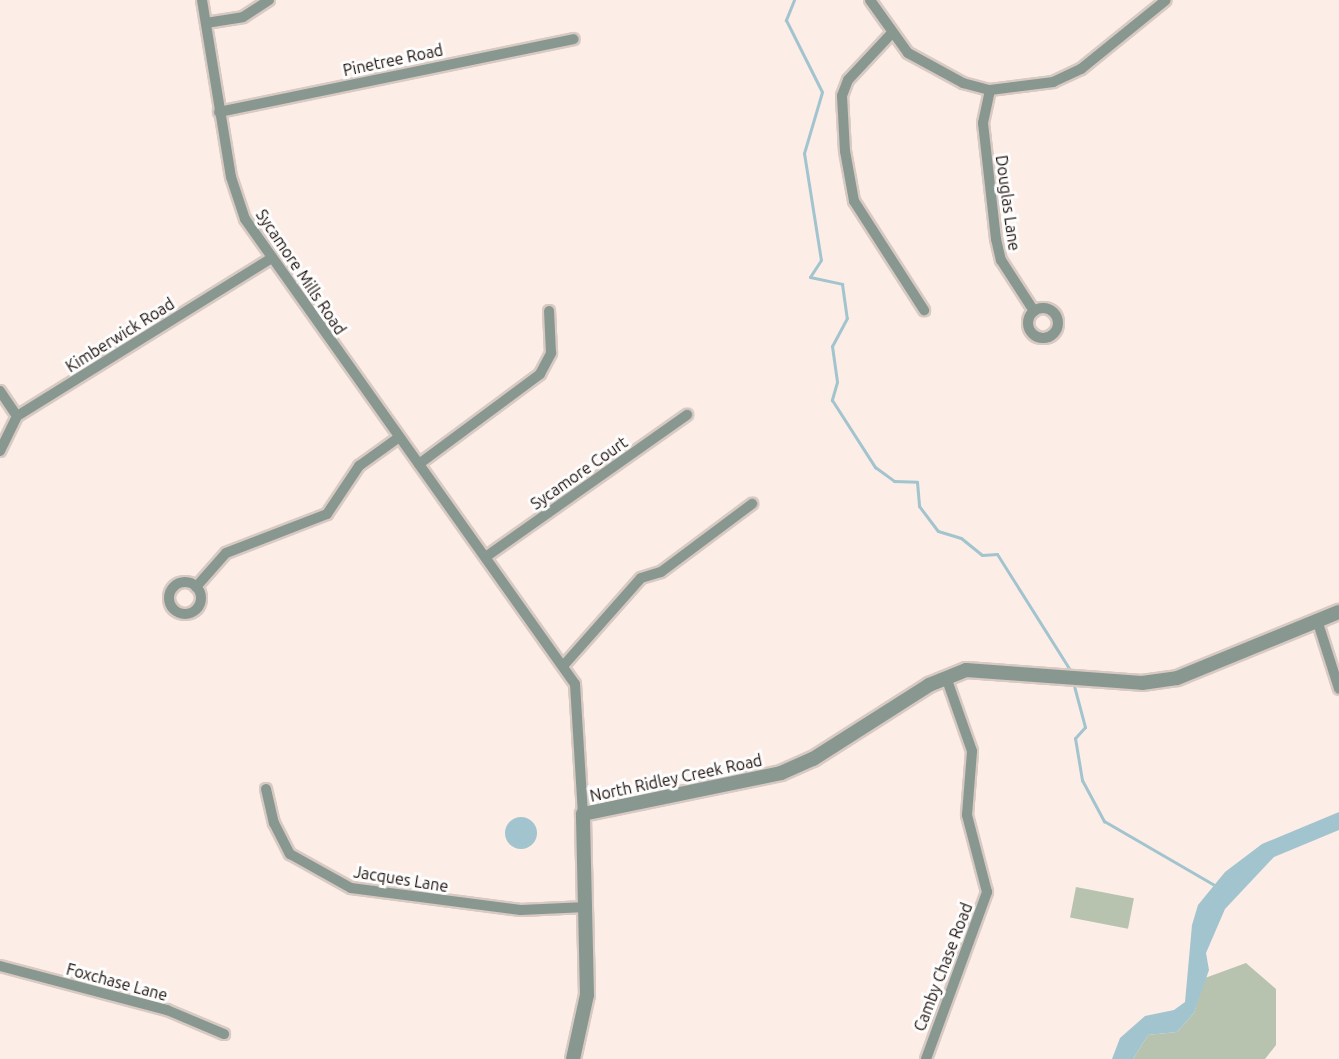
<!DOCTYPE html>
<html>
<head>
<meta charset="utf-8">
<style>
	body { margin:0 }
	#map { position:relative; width:1339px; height:1059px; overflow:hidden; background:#fcede6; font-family:Ubuntu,sans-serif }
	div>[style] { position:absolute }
	.green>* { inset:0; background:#b7c3af; transform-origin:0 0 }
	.water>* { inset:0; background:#a2c4cf }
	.round { border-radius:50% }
	.stream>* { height:3px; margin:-1.5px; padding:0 1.5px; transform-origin:1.5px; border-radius:1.5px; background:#a2c4cf }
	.roads { filter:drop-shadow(2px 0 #d8cac3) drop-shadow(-2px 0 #d8cac3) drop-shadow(0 2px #d8cac3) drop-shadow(0 -2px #d8cac3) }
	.minor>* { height:10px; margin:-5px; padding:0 5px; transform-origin:5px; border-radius:5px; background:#889891 }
	.minor>.ring { margin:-5px; padding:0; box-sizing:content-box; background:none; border:10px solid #889891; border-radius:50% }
	.tertiary>* { height:14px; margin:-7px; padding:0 7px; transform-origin:7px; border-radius:7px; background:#889891 }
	span { translate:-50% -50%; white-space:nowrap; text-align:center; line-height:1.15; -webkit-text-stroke:6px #fdfdfd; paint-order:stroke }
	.street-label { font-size:16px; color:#1c100b }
</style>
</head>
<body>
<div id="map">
	<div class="green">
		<div style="left:1076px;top:887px;width:59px;height:31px;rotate:11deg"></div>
		<div style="clip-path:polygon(1246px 963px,1276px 989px,1276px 1045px,1265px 1059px,1133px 1059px,1148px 1035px,1177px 1032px,1194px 1013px,1205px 978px)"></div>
	</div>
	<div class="water">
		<div style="clip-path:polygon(1339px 812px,1339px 830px,1274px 857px,1225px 909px,1206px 953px,1209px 970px,1194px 1013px,1177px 1032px,1148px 1035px,1133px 1059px,1112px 1059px,1120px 1038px,1145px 1016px,1174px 1010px,1185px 1002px,1192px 925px,1198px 905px,1225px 872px,1262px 844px)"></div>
		<div class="round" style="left:505px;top:817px;width:32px;height:32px"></div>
	</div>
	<div class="stream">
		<div style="left:794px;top:0;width:22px;rotate:112deg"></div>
		<div style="left:786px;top:20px;width:80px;rotate:63.4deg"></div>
		<div style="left:822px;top:92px;width:64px;rotate:106.4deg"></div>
		<div style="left:804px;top:153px;width:108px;rotate:81deg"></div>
		<div style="left:821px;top:260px;width:20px;rotate:123deg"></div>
		<div style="left:810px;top:277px;width:33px;rotate:12deg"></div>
		<div style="left:842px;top:284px;width:34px;rotate:82deg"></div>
		<div style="left:847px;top:318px;width:32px;rotate:118deg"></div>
		<div style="left:832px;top:346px;width:36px;rotate:82deg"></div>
		<div style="left:837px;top:382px;width:19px;rotate:106deg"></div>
		<div style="left:832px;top:400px;width:80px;rotate:57.3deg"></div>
		<div style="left:875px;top:467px;width:24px;rotate:36deg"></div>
		<div style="left:894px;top:481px;width:23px;rotate:2deg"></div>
		<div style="left:917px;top:482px;width:24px;rotate:85deg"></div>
		<div style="left:919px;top:506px;width:31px;rotate:53deg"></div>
		<div style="left:938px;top:531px;width:24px;rotate:17deg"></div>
		<div style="left:961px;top:538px;width:27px;rotate:39deg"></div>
		<div style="left:982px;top:555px;width:15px;rotate:-4deg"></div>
		<div style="left:997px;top:554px;width:141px;rotate:57.8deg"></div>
		<div style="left:1073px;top:682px;width:47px;rotate:75.1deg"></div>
		<div style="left:1085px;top:727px;width:15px;rotate:132deg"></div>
		<div style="left:1075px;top:738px;width:43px;rotate:80.5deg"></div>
		<div style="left:1082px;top:780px;width:47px;rotate:61.8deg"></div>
		<div style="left:1104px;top:821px;width:129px;rotate:30.1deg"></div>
	</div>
	<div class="roads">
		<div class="minor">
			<div style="left:202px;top:0;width:179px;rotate:80.7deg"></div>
			<div style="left:231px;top:177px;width:44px;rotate:71.6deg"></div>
			<div style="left:245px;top:219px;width:570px;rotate:54.64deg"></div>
			<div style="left:575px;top:684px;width:130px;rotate:86.5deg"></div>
			<div style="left:870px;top:0;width:65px;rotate:54.4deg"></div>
			<div style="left:908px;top:53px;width:63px;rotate:28.6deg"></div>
			<div style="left:963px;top:83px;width:28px;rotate:15deg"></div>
			<div style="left:990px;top:90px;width:64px;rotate:-7.2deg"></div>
			<div style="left:1053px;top:82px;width:31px;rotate:-25deg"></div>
			<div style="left:1081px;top:69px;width:109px;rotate:-39.1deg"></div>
			<div style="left:206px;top:23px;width:37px;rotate:-9deg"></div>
			<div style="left:243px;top:17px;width:31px;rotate:-33deg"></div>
			<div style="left:891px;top:34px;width:63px;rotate:133.1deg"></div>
			<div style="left:848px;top:80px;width:17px;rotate:111deg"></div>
			<div style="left:842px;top:96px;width:55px;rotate:86.9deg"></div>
			<div style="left:845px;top:151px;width:51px;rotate:79.8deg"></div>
			<div style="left:854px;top:201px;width:130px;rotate:57.3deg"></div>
			<div style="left:990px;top:90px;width:34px;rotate:102deg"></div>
			<div style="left:983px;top:123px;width:117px;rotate:83.6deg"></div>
			<div style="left:996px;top:239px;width:22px;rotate:77deg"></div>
			<div style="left:1001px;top:260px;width:61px;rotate:57.1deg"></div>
			<div style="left:219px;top:112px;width:362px;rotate:-11.6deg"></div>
			<div class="ring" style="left:1028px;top:308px;width:20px;height:20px"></div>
			<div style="left:0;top:391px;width:30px;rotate:56deg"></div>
			<div style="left:0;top:451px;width:39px;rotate:-64deg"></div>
			<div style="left:17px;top:416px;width:300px;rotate:-31.8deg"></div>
			<div style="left:419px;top:464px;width:151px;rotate:-36.6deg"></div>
			<div style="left:540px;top:374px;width:24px;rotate:-62deg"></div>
			<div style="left:551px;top:353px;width:42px;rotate:-92.7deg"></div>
			<div style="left:487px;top:556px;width:245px;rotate:-35.2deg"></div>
			<div class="ring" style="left:169px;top:582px;width:22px;height:22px"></div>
			<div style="left:196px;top:587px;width:45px;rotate:-48.6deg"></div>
			<div style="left:226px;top:553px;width:108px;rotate:-21.1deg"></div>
			<div style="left:327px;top:514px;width:58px;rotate:-56.3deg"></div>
			<div style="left:359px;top:466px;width:48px;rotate:-35.7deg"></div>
			<div style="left:1318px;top:623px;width:69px;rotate:72.3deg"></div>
			<div style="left:564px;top:665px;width:116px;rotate:-48.5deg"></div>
			<div style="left:641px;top:578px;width:21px;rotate:-17deg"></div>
			<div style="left:661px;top:572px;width:114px;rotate:-36.8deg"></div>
			<div style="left:266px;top:789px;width:35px;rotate:77deg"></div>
			<div style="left:274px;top:823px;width:35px;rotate:63deg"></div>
			<div style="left:290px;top:854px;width:70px;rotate:29.1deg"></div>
			<div style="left:351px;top:888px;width:171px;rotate:7.4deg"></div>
			<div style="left:521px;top:910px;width:65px;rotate:-2.6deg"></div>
			<div style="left:0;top:966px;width:173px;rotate:14.8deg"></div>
			<div style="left:167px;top:1010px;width:62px;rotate:22.8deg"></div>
			<div style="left:926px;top:1059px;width:178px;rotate:-69.9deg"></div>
			<div style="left:987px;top:892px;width:80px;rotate:-104.6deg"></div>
			<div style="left:967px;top:815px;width:64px;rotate:-85.5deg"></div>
			<div style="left:972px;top:751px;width:78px;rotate:-109.4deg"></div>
		</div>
		<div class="tertiary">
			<div style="left:573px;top:1059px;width:66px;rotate:-77.7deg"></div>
			<div style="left:587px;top:995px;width:181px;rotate:-91.3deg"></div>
			<div style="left:583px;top:814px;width:202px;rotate:-11.7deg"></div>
			<div style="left:781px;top:773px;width:35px;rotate:-24deg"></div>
			<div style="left:813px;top:759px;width:138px;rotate:-32.5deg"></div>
			<div style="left:929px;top:685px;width:40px;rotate:-22deg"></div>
			<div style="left:966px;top:670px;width:176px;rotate:4.2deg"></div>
			<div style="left:1142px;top:683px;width:35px;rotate:-8deg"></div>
			<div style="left:1177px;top:678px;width:175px;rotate:-22.2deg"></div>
		</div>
	</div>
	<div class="street-label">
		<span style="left:393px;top:60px;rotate:-12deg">Pinetree Road</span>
		<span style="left:1008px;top:203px;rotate:82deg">Douglas Lane</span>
		<span style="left:301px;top:272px;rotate:56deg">Sycamore Mills Road</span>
		<span style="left:120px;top:335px;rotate:-32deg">Kimberwick Road</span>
		<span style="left:579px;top:473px;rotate:-35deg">Sycamore Court</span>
		<span style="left:676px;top:778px;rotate:-12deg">North Ridley Creek Road</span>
		<span style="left:401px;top:879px;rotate:9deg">Jacques Lane</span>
		<span style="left:943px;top:967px;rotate:-69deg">Camby Chase Road</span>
		<span style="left:117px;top:982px;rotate:15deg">Foxchase Lane</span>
	</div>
</div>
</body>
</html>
